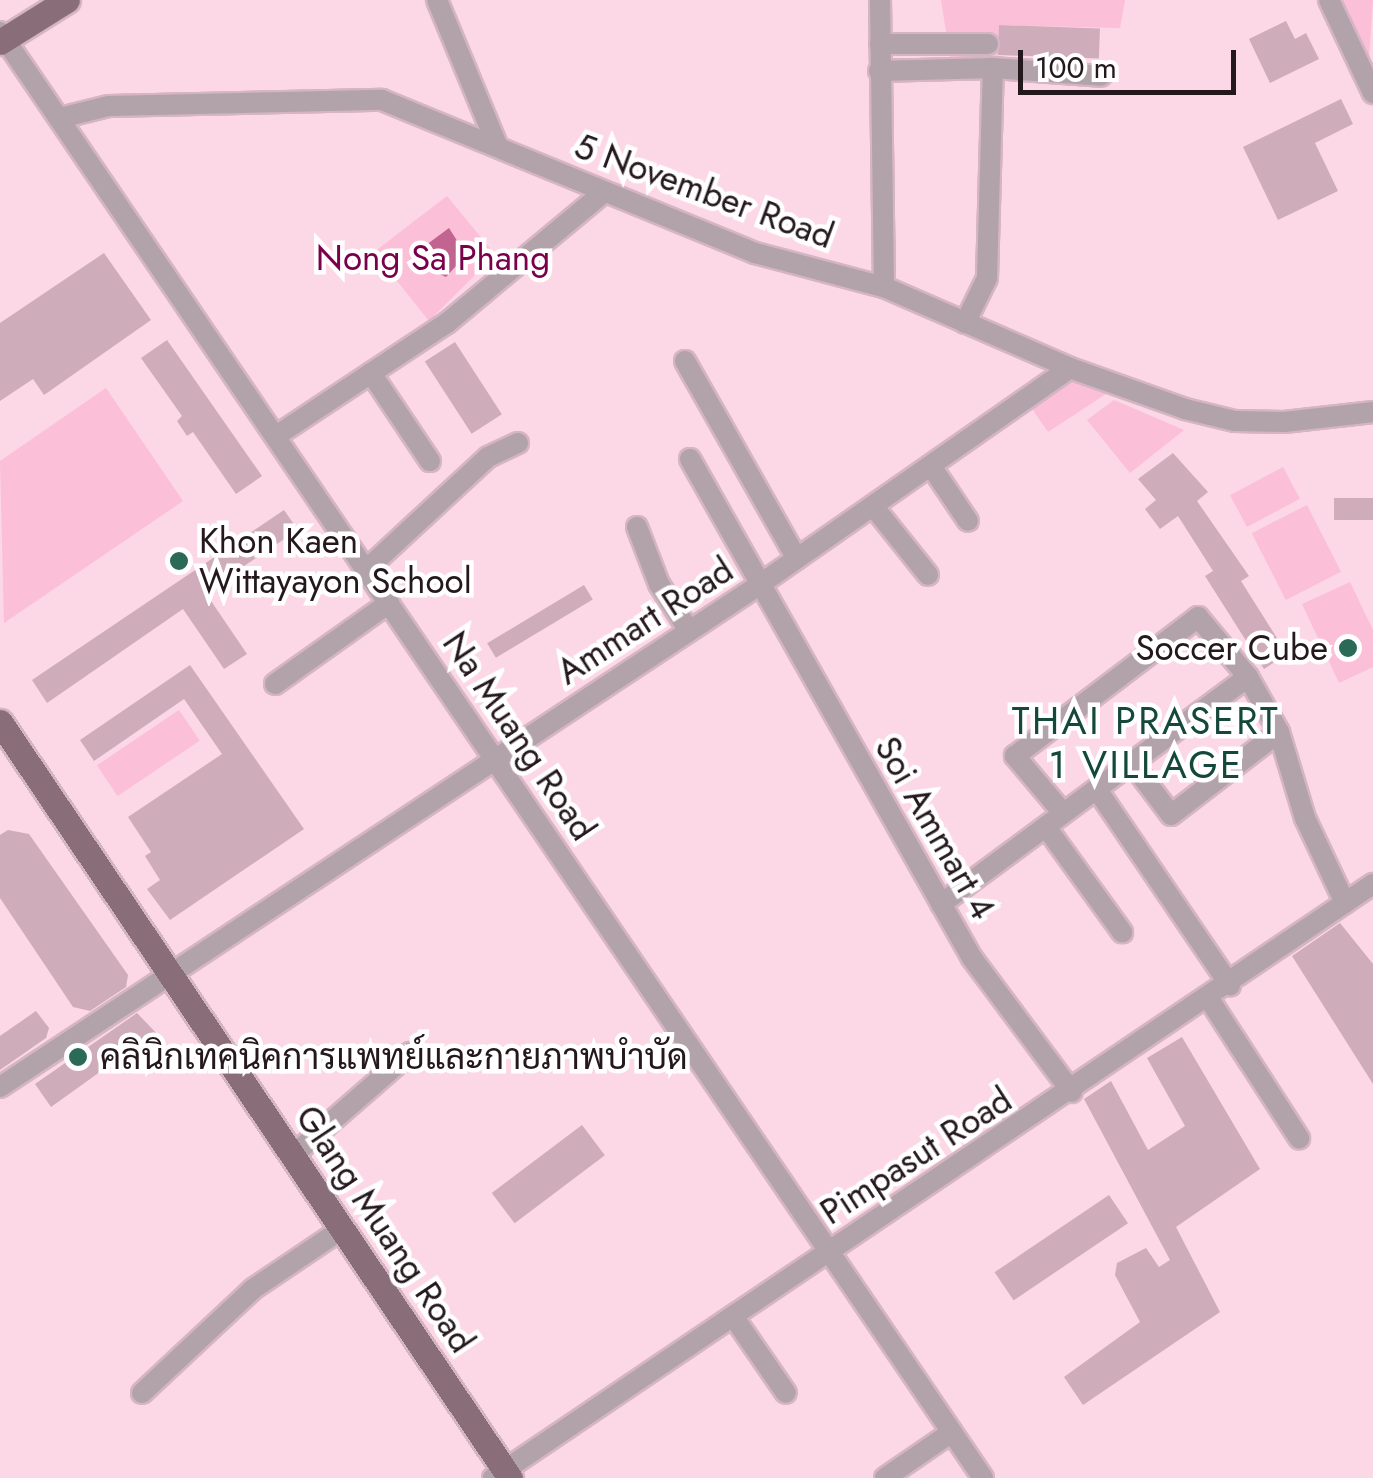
<!DOCTYPE html>
<html>
<head>
<meta charset="utf-8">
<style>
	body { margin:0 }
	#map { position:relative; width:1373px; height:1478px; overflow:hidden; background:#fcd7e6; font-family:Jost,Sarabun,sans-serif }
	div>[style] { position:absolute }
	.green>* { inset:0; background:#fbbfd8; transform-origin:0 0 }
	.water>* { inset:0; background:#c16490 }
	.building>* { inset:0; background:#cfacba; transform-origin:0 0 }
	.roads { filter:drop-shadow(2px 0 #d5b5c2) drop-shadow(-2px 0 #d5b5c2) drop-shadow(0 2px #d5b5c2) drop-shadow(0 -2px #d5b5c2) }
	.minor>* { height:20px; margin:-10px; padding:0 10px; transform-origin:10px; border-radius:10px; background:#b2a2a9 }
	.major>* { height:25px; margin:-12.5px; padding:0 12.5px; transform-origin:12.5px; border-radius:12.5px; background:#896d78 }
	.dots>* { width:28px; height:28px; translate:-50% -50%; box-sizing:border-box; border:5px solid #fff; border-radius:50% }
	span { translate:-50% -50%; white-space:nowrap; text-align:center; line-height:1.15; -webkit-text-stroke:9px #fff; paint-order:stroke }
	.street-label { font-size:35px; color:#24181d }
	.park-label { font-size:35px; color:#7a004c }
	.poi-label { font-size:35px; color:#24181d }
	.left { translate:0 -50%; text-align:left }
	.right { translate:-100% -50%; text-align:right }
	.neighbourhood-label { font-size:38px; color:#14483a; letter-spacing:2.5px }
	.scale { position:absolute; left:1018px; top:50px; width:218px; height:45px; box-sizing:border-box; border:5px solid #24181d; border-top:0; padding-left:12px; font-size:30px; line-height:35px; white-space:nowrap; color:#24181d; -webkit-text-stroke:8px #fff; paint-order:stroke }
</style>
</head>
<body>
<div id="map">
	<div class="green">
		<div style="clip-path:polygon(941px 0,1125px 0,1120px 28px,1000px 25px,998px 61px,951px 63px)"></div>
		<div style="clip-path:polygon(1340px 0,1373px 0,1369px 60px)"></div>
		<div style="clip-path:polygon(447px 196px,502px 263px,486px 276px,477px 273px,429px 321px,374px 252px)"></div>
		<div style="clip-path:polygon(1070px 380px,1109px 392px,1048px 432px,1030px 406px)"></div>
		<div style="clip-path:polygon(106px 388px,183px 501px,4px 623px,0 461px)"></div>
		<div style="clip-path:polygon(1114px 400px,1184px 430px,1130px 473px,1087px 420px)"></div>
		<div style="left:1283px;top:467px;width:36px;height:60px;rotate:62deg"></div>
		<div style="left:1307px;top:505px;width:75px;height:62px;rotate:63deg"></div>
		<div style="clip-path:polygon(1350px 582px,1373px 630px,1373px 667px,1339px 683px,1302px 604px)"></div>
		<div style="left:179px;top:710px;width:37px;height:99px;rotate:56deg"></div>
	</div>
	<div class="water">
		<div style="clip-path:polygon(449px 228px,466px 255px,446px 277px,431px 270px,418px 251px)"></div>
	</div>
	<div class="building">
		<div style="clip-path:polygon(1286px 21px,1295px 39px,1306px 33px,1319px 59px,1270px 83px,1249px 39px)"></div>
		<div style="left:999px;top:25px;width:101px;height:30px;rotate:2deg"></div>
		<div style="clip-path:polygon(1341px 99px,1353px 124px,1315px 143px,1338px 191px,1278px 220px,1243px 147px)"></div>
		<div style="clip-path:polygon(104px 253px,151px 320px,44px 395px,33px 379px,0 401px,0 323px)"></div>
		<div style="clip-path:polygon(167px 340px,262px 476px,236px 494px,193px 432px,187px 436px,177px 421px,182px 416px,141px 358px)"></div>
		<div style="left:455px;top:342px;width:86px;height:36px;rotate:57deg"></div>
		<div style="clip-path:polygon(1173px 453px,1208px 492px,1197px 501px,1249px 576px,1241px 581px,1287px 654px,1264px 669px,1205px 576px,1213px 571px,1178px 516px,1160px 529px,1145px 509px,1156px 500px,1138px 479px)"></div>
		<div style="left:1373px;top:498px;width:22px;height:39px;rotate:90deg"></div>
		<div style="clip-path:polygon(284px 510px,298px 530px,205px 592px,247px 654px,224px 669px,183px 609px,47px 703px,32px 680px)"></div>
		<div style="left:584px;top:585px;width:17px;height:113px;rotate:59deg"></div>
		<div style="clip-path:polygon(190px 665px,304px 829px,170px 920px,147px 889px,160px 880px,145px 856px,151px 852px,128px 817px,222px 754px,184px 699px,94px 761px,80px 740px)"></div>
		<div style="clip-path:polygon(8px 830px,29px 834px,128px 975px,126px 987px,90px 1011px,73px 1007px,0 898px,0 835px)"></div>
		<div style="clip-path:polygon(1340px 923px,1373px 964px,1373px 1084px,1292px 956px)"></div>
		<div style="clip-path:polygon(36px 1011px,49px 1028px,46px 1038px,0 1070px,0 1036px)"></div>
		<div style="clip-path:polygon(137px 1013px,161px 1038px,136px 1055px,132px 1049px,51px 1107px,35px 1084px)"></div>
		<div style="clip-path:polygon(1182px 1037px,1260px 1169px,1176px 1227px,1220px 1312px,1083px 1405px,1064px 1377px,1140px 1322px,1115px 1275px,1117px 1263px,1146px 1248px,1159px 1267px,1170px 1260px,1084px 1099px,1111px 1081px,1148px 1150px,1185px 1126px,1147px 1058px)"></div>
		<div style="left:582px;top:1125px;width:38px;height:113px;rotate:53deg"></div>
		<div style="left:1109px;top:1195px;width:34px;height:138px;rotate:56deg"></div>
	</div>
	<div class="roads">
		<div class="minor">
			<div style="left:437px;top:0;width:157px;rotate:67.5deg"></div>
			<div style="left:880px;top:0;width:287px;rotate:89.2deg"></div>
			<div style="left:1329px;top:0;width:103px;rotate:64.7deg"></div>
			<div style="left:0;top:32px;width:1748px;rotate:55.79deg"></div>
			<div style="left:880px;top:44px;width:108px"></div>
			<div style="left:879px;top:71px;width:114px;rotate:-1.5deg"></div>
			<div style="left:993px;top:68px;width:108px;rotate:4.2deg"></div>
			<div style="left:60px;top:118px;width:50px;rotate:-13.8deg"></div>
			<div style="left:109px;top:106px;width:273px;rotate:-1.3deg"></div>
			<div style="left:382px;top:100px;width:403px;rotate:22.3deg"></div>
			<div style="left:755px;top:253px;width:133px;rotate:14.8deg"></div>
			<div style="left:884px;top:287px;width:203px;rotate:23.5deg"></div>
			<div style="left:1070px;top:368px;width:122px;rotate:19.6deg"></div>
			<div style="left:1185px;top:409px;width:51px;rotate:13.5deg"></div>
			<div style="left:1235px;top:421px;width:49px;rotate:1.2deg"></div>
			<div style="left:1284px;top:422px;width:90px;rotate:-6.4deg"></div>
			<div style="left:965px;top:323px;width:50px;rotate:-63.9deg"></div>
			<div style="left:987px;top:278px;width:210px;rotate:-88.4deg"></div>
			<div style="left:685px;top:361px;width:227px;rotate:60.5deg"></div>
			<div style="left:371px;top:373px;width:106px;rotate:56.2deg"></div>
			<div style="left:276px;top:436px;width:205px;rotate:-33.5deg"></div>
			<div style="left:447px;top:323px;width:203px;rotate:-39.8deg"></div>
			<div style="left:690px;top:459px;width:573px;rotate:60.53deg"></div>
			<div style="left:972px;top:958px;width:167px;rotate:53.3deg"></div>
			<div style="left:931px;top:466px;width:66px;rotate:56.1deg"></div>
			<div style="left:873px;top:506px;width:88px;rotate:51.4deg"></div>
			<div style="left:637px;top:527px;width:61px;rotate:68.9deg"></div>
			<div style="left:659px;top:584px;width:56px;rotate:57.4deg"></div>
			<div style="left:366px;top:570px;width:166px;rotate:-42.8deg"></div>
			<div style="left:488px;top:457px;width:33px;rotate:-25deg"></div>
			<div style="left:275px;top:684px;width:140px;rotate:-35.4deg"></div>
			<div style="left:1134px;top:766px;width:61px;rotate:52.9deg"></div>
			<div style="left:1171px;top:815px;width:136px;rotate:-37.5deg"></div>
			<div style="left:1098px;top:791px;width:235px;rotate:55.8deg"></div>
			<div style="left:1063px;top:813px;width:75px;rotate:-130.1deg"></div>
			<div style="left:1015px;top:756px;width:230px;rotate:-37.2deg"></div>
			<div style="left:1198px;top:617px;width:78px;rotate:50.2deg"></div>
			<div style="left:1248px;top:677px;width:63px;rotate:60.6deg"></div>
			<div style="left:1279px;top:732px;width:90px;rotate:73.2deg"></div>
			<div style="left:1305px;top:818px;width:94px;rotate:64.8deg"></div>
			<div style="left:1046px;top:827px;width:130px;rotate:54.1deg"></div>
			<div style="left:941px;top:904px;width:382px;rotate:-36.5deg"></div>
			<div style="left:1209px;top:999px;width:166px;rotate:57.1deg"></div>
			<div style="left:0;top:1087px;width:910px;rotate:-33.48deg"></div>
			<div style="left:759px;top:585px;width:379px;rotate:-34.9deg"></div>
			<div style="left:292px;top:1156px;width:157px;rotate:-41.1deg"></div>
			<div style="left:733px;top:1316px;width:93px;rotate:55.5deg"></div>
			<div style="left:142px;top:1393px;width:152px;rotate:-43.1deg"></div>
			<div style="left:253px;top:1289px;width:107px;rotate:-34deg"></div>
			<div style="left:493px;top:1478px;width:1062px;rotate:-34.02deg"></div>
			<div style="left:885px;top:1478px;width:81px;rotate:-34.5deg"></div>
		</div>
		<div class="major">
			<div style="left:0;top:42px;width:79px;rotate:-32.1deg"></div>
			<div style="left:0;top:722px;width:912px;rotate:56deg"></div>
		</div>
	</div>
	<div class="dots">
		<div style="left:179px;top:561px;background:#2a6a57"></div>
		<div style="left:1348px;top:648px;background:#2a6a57"></div>
		<div style="left:78px;top:1057px;background:#2a6a57"></div>
	</div>
	<div class="street-label">
		<span style="left:704px;top:191px;rotate:20deg">5 November Road</span>
		<span style="left:645px;top:621px;rotate:-33deg">Ammart Road</span>
		<span style="left:519px;top:736px;rotate:56deg">Na Muang Road</span>
		<span style="left:935px;top:828px;rotate:60deg">Soi Ammart 4</span>
		<span style="left:916px;top:1156px;rotate:-33deg">Pimpasut Road</span>
		<span style="left:385px;top:1229px;rotate:56deg">Glang Muang Road</span>
	</div>
	<div class="park-label">
		<span style="left:433px;top:258px">Nong Sa Phang</span>
	</div>
	<div class="poi-label">
		<span class="left" style="left:199px;top:561px">Khon Kaen<br>Wittayayon School</span>
		<span class="right" style="left:1328px;top:648px">Soccer Cube</span>
		<span class="left" style="left:100px;top:1057px">คลินิกเทคนิคการแพทย์และกายภาพบำบัด</span>
	</div>
	<div class="neighbourhood-label">
		<span style="left:1146px;top:743px">THAI PRASERT<br>1 VILLAGE</span>
	</div>
	<div class="scale">100 m</div>
</div>
</body>
</html>
